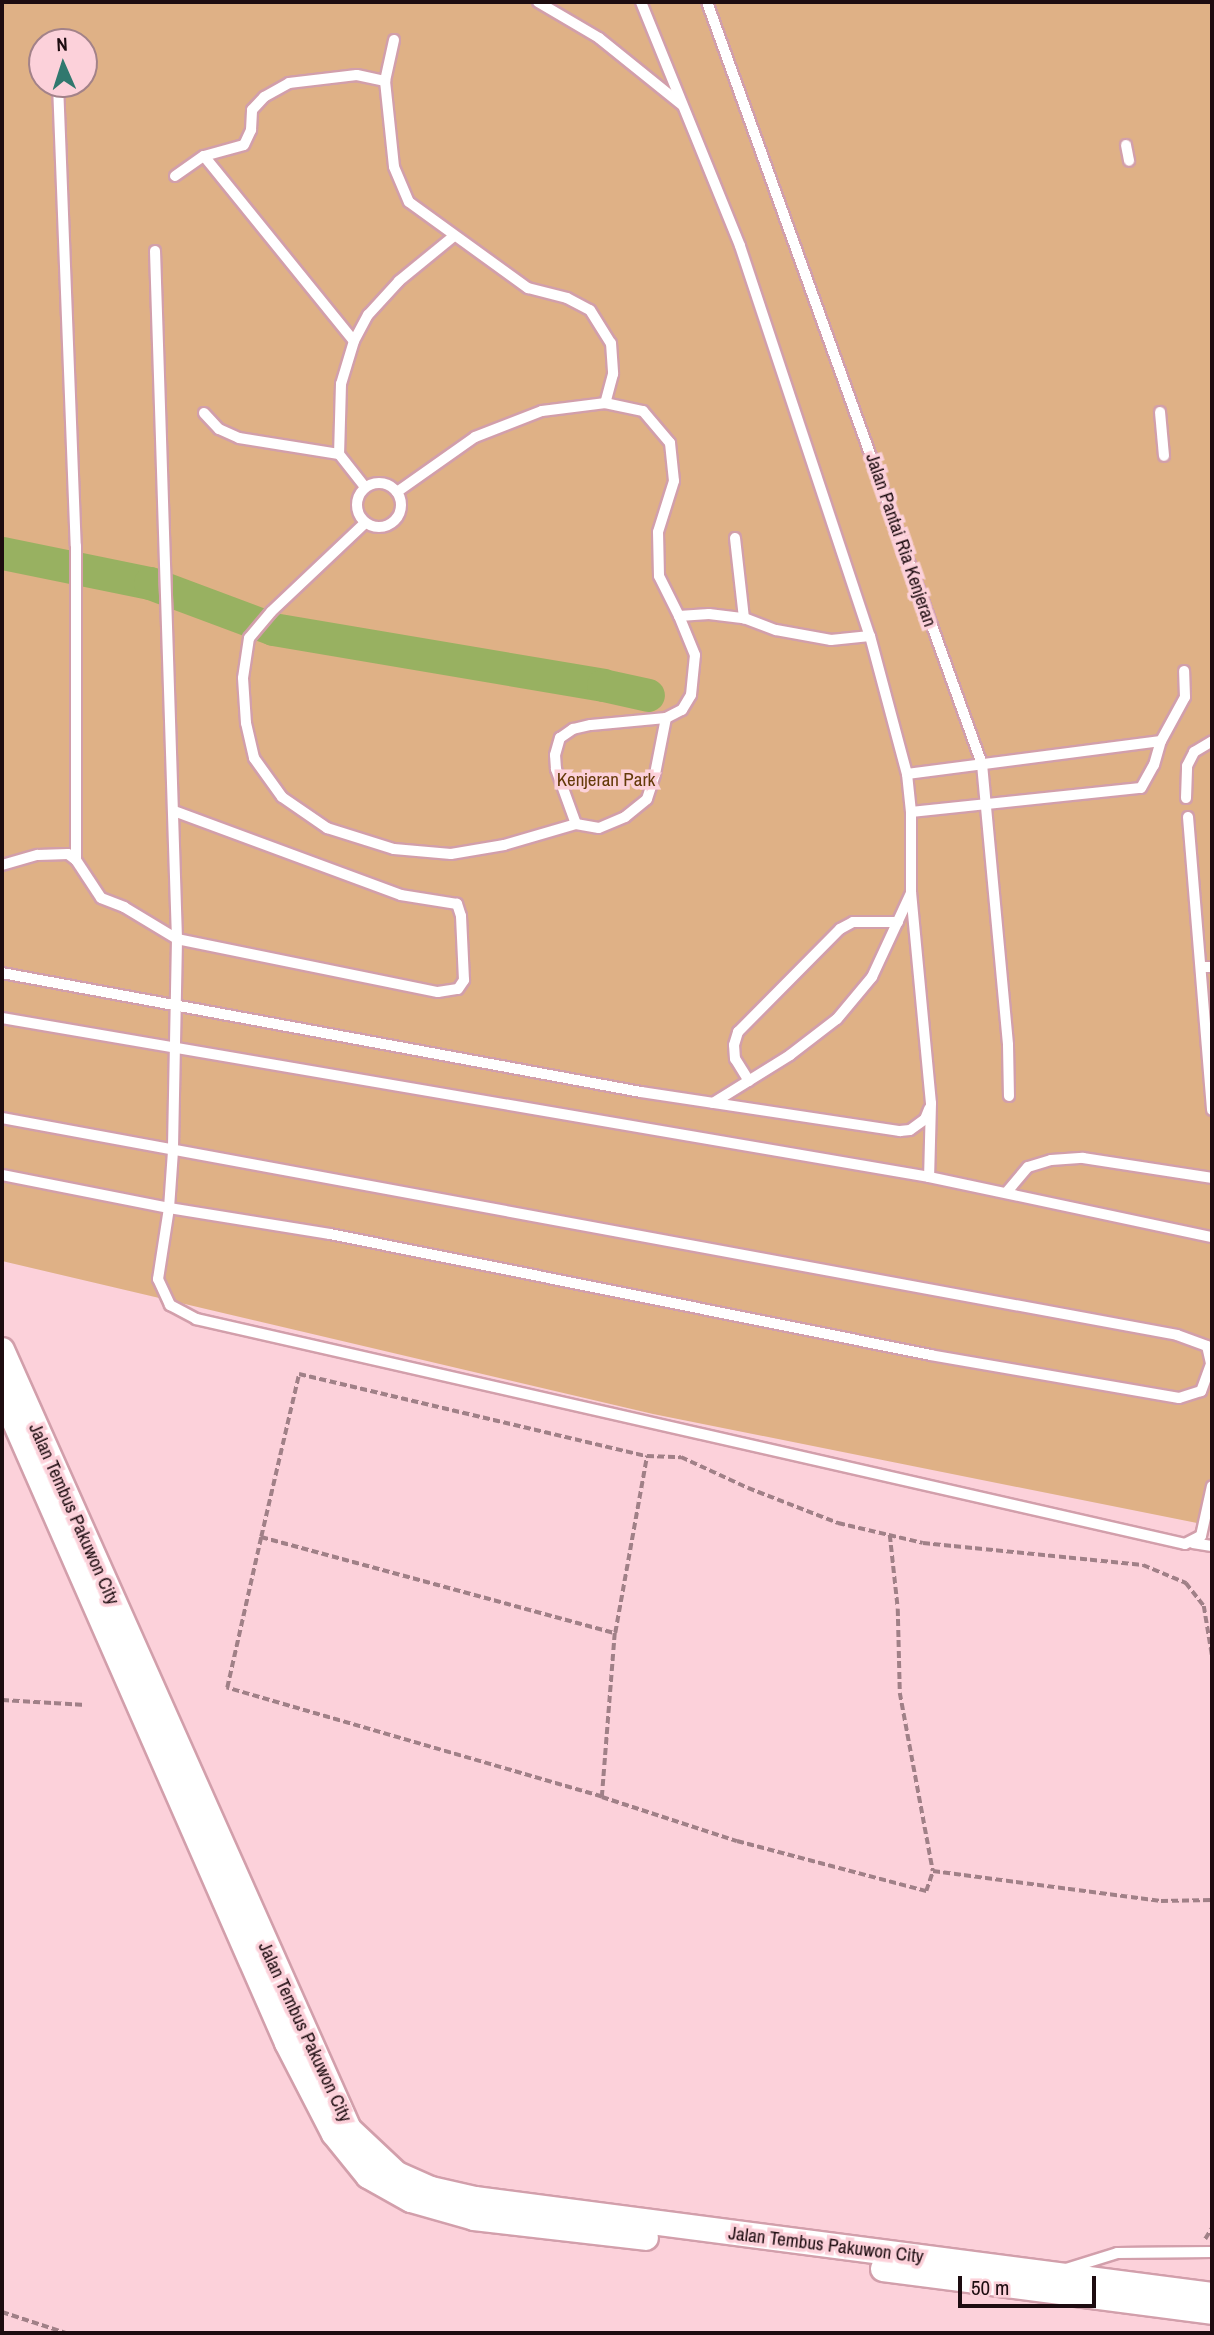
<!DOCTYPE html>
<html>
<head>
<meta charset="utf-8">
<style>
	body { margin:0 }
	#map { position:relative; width:1214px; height:2335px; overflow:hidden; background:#fcd1da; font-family:"Archivo Narrow",sans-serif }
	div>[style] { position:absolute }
	.green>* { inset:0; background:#dfb186 }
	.river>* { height:33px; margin:-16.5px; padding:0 16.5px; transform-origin:16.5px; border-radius:16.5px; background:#98b161 }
	.path>* { height:3.5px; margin-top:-1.75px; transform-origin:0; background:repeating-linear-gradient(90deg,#a08087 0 7px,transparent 0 10.5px) }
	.roads { filter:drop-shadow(2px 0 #d29fab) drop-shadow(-2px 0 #d29fab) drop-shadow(0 2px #d29fab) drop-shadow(0 -2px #d29fab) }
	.service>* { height:10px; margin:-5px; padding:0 5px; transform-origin:5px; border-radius:5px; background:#fff }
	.service>.ring { margin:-5px; padding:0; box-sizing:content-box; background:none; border:10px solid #fff; border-radius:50% }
	.tertiary>* { height:24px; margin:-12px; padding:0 12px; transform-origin:12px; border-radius:12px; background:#fff }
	span { translate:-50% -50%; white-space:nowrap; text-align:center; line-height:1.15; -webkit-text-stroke:7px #fcd1da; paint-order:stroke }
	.street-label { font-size:19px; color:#1d0c10 }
	.park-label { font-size:19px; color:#643a09 }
	.frame { position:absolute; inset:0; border:4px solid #1d0c10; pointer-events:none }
	.north { position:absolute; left:28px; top:28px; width:70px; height:70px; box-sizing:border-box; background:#fcd1da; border:2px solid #a38289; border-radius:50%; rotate:357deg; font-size:19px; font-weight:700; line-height:28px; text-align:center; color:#1d0c10 }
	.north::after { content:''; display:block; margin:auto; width:24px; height:32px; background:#31786e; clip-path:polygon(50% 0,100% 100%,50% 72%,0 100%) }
	.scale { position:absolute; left:958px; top:2276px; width:138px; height:32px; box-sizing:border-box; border:4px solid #1d0c10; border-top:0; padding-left:9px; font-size:21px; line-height:24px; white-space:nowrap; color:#1d0c10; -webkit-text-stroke:5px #fcd1da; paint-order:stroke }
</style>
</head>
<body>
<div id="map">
	<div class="green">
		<div style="clip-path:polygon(evenodd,2px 2px,1212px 2px,1212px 1526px,653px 1414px,2px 1261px,2px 2px,42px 42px,84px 42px,84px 84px,42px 84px,42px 42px)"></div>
	</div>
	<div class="river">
		<div style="left:2px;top:553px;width:151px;rotate:11.5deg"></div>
		<div style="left:150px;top:583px;width:131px;rotate:20.5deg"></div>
		<div style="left:273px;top:629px;width:335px;rotate:9.6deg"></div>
		<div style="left:603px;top:685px;width:46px;rotate:12.5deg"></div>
	</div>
	<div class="path">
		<div style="left:890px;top:1535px;width:74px;rotate:83.8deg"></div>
		<div style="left:898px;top:1609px;width:84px;rotate:88.6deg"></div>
		<div style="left:900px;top:1693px;width:181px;rotate:79.5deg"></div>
		<div style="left:933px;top:1871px;width:230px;rotate:7.5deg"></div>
		<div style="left:1161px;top:1901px;width:51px;rotate:-1.1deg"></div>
		<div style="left:261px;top:1537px;width:367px;rotate:15.2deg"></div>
		<div style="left:615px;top:1633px;width:165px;rotate:94.5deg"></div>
		<div style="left:602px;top:1797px;width:391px;rotate:-163.8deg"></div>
		<div style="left:227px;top:1688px;width:155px;rotate:-77.3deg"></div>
		<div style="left:261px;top:1537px;width:167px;rotate:-76.9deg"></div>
		<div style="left:299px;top:1374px;width:358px;rotate:13.3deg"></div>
		<div style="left:647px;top:1456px;width:34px;rotate:2deg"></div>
		<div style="left:681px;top:1457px;width:74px;rotate:24.8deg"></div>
		<div style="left:748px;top:1488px;width:97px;rotate:21.3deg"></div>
		<div style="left:838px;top:1523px;width:87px;rotate:13.2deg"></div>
		<div style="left:923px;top:1543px;width:221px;rotate:5.7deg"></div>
		<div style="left:1143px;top:1565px;width:47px;rotate:22.7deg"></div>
		<div style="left:1186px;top:1583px;width:29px;rotate:52deg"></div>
		<div style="left:1204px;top:1606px;width:50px;rotate:80.7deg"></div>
		<div style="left:615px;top:1633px;width:180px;rotate:-79.8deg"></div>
		<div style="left:2px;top:1700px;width:84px;rotate:3.4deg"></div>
		<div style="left:602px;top:1797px;width:142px;rotate:18.1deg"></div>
		<div style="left:737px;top:1841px;width:196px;rotate:14.8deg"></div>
		<div style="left:926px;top:1891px;width:21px;rotate:-71deg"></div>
		<div style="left:1205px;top:2239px;width:13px;rotate:-58deg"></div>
		<div style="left:2px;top:2312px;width:67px;rotate:18.2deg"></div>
	</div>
	<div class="roads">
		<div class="service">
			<div style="left:538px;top:2px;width:71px;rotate:30.5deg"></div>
			<div style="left:599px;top:38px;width:107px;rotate:38.9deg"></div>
			<div style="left:641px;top:2px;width:263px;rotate:67.9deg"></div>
			<div style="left:740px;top:246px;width:411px;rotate:71.6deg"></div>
			<div style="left:870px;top:636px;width:143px;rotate:75deg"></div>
			<div style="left:907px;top:774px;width:38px;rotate:84deg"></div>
			<div style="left:911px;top:812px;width:80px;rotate:90deg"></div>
			<div style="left:911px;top:892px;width:212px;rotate:84.6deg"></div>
			<div style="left:931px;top:1103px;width:74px;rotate:91.5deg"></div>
			<div style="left:707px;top:2px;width:810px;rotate:70.16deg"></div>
			<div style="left:982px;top:764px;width:282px;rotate:84.7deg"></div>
			<div style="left:1008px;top:1045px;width:51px;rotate:88.9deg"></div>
			<div style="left:385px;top:81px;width:86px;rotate:84deg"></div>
			<div style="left:394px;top:167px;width:38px;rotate:67deg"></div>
			<div style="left:409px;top:202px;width:147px;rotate:35.9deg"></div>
			<div style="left:528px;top:288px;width:40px;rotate:14.4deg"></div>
			<div style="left:567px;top:298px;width:26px;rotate:28deg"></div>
			<div style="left:590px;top:310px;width:39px;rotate:58deg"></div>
			<div style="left:611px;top:343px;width:31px;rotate:86deg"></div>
			<div style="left:613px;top:374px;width:30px;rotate:105deg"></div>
			<div style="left:605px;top:403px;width:39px;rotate:12deg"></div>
			<div style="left:643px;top:411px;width:42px;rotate:49.8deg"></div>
			<div style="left:670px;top:443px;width:38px;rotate:84deg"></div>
			<div style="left:674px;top:481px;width:53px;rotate:107.4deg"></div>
			<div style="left:658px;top:532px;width:44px;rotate:88.7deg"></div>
			<div style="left:659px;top:576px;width:45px;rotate:63.4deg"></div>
			<div style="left:679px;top:616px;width:30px;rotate:-4deg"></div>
			<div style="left:709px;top:614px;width:35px;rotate:7deg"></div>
			<div style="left:744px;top:618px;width:34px;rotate:21deg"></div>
			<div style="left:776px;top:630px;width:56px;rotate:10.3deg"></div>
			<div style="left:831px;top:640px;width:39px;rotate:-6deg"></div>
			<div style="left:58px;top:84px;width:462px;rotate:87.8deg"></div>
			<div style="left:76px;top:546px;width:314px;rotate:90deg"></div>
			<div style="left:1126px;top:145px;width:16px;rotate:79deg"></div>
			<div style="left:204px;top:156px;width:238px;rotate:51deg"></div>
			<div style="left:354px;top:341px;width:45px;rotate:106.8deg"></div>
			<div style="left:341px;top:384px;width:70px;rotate:91.6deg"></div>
			<div style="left:339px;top:454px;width:42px;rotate:51.8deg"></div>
			<div style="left:175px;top:176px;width:35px;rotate:-35deg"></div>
			<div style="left:204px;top:156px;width:41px;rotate:-15.4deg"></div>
			<div style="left:244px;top:145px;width:17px;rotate:-65deg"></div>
			<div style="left:251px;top:130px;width:20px;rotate:-87deg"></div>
			<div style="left:252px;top:110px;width:18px;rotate:-47deg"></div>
			<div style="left:264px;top:97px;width:29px;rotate:-29deg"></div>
			<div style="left:289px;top:83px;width:68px;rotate:-6.7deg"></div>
			<div style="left:357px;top:75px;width:29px;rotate:12deg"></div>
			<div style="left:385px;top:81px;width:42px;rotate:-77.6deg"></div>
			<div style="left:155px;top:251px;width:688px;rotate:88.17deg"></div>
			<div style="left:177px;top:939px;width:212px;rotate:91.1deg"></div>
			<div style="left:173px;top:1151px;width:57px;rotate:94deg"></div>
			<div style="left:169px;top:1208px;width:72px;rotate:98.8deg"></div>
			<div style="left:158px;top:1279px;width:29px;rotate:65deg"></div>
			<div style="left:170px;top:1305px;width:30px;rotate:28deg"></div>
			<div style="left:196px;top:1319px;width:1014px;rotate:12.82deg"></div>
			<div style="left:1185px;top:1544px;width:18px;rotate:-27deg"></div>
			<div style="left:1201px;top:1536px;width:51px;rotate:-77.6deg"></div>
			<div style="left:354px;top:341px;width:30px;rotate:-62deg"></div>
			<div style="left:368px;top:315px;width:46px;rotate:-47.6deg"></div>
			<div style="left:399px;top:281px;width:71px;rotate:-39.3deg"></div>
			<div style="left:1160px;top:412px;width:44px;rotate:84.8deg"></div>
			<div style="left:204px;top:413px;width:22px;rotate:47deg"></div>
			<div style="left:219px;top:429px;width:22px;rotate:24deg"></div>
			<div style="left:239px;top:438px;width:101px;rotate:9.1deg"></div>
			<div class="ring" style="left:357px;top:483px;width:34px;height:34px"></div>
			<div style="left:397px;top:492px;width:95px;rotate:-35.2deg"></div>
			<div style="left:475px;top:437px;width:72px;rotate:-21.2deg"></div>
			<div style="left:542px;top:411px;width:64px;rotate:-7.2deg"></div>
			<div style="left:365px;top:523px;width:129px;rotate:136.6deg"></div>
			<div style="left:271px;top:612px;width:34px;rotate:130deg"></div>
			<div style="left:249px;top:638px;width:40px;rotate:98.5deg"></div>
			<div style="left:243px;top:678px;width:45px;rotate:86.2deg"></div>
			<div style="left:246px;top:723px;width:36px;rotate:77deg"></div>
			<div style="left:254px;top:758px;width:48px;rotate:54.3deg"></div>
			<div style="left:282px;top:797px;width:55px;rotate:34.6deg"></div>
			<div style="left:327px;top:828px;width:70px;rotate:17.4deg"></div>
			<div style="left:394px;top:849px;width:57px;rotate:5deg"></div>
			<div style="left:451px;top:854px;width:54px;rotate:-9.6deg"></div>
			<div style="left:504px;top:845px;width:75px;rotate:-16.3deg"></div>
			<div style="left:576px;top:824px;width:23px;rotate:10deg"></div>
			<div style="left:599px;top:828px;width:28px;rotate:-23deg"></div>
			<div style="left:625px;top:817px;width:28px;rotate:-39deg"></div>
			<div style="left:647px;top:799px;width:26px;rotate:-72deg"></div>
			<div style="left:655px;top:774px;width:57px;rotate:-78.9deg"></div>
			<div style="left:666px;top:718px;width:18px;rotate:-27deg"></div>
			<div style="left:682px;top:710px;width:17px;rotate:-59deg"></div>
			<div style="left:691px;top:695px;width:40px;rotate:-84.3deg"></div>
			<div style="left:695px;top:655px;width:42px;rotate:-112.3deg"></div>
			<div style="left:735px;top:538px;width:81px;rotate:83.6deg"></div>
			<div style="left:907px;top:774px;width:256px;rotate:-7.4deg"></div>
			<div style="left:1186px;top:798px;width:32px;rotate:-88deg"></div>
			<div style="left:1187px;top:766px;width:16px;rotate:-63deg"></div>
			<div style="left:1194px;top:752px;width:21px;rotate:-31deg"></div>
			<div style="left:911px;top:812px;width:231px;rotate:-6deg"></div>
			<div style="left:1141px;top:788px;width:26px;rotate:-61deg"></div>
			<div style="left:1154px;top:765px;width:25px;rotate:-74deg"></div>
			<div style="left:1161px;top:741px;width:50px;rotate:-61.4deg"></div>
			<div style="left:1185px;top:697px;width:26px;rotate:-92deg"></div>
			<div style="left:1188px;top:817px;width:294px;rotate:85.3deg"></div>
			<div style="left:576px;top:824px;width:59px;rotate:-110deg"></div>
			<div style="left:556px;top:769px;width:14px;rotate:-94deg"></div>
			<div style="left:555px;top:755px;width:18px;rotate:-74deg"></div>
			<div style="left:560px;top:738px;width:16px;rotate:-35deg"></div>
			<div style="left:573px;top:729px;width:18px;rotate:-13deg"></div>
			<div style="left:591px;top:725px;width:75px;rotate:-5.3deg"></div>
			<div style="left:2px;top:865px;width:37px;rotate:-16deg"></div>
			<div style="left:38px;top:855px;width:30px;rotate:-2deg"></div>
			<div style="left:68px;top:854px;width:10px;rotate:37deg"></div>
			<div style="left:76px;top:860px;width:45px;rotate:56.7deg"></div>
			<div style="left:101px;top:898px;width:25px;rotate:21deg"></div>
			<div style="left:124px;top:907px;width:62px;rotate:31.1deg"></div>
			<div style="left:177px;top:939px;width:266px;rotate:11.5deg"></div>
			<div style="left:438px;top:992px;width:20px;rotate:-9deg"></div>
			<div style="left:458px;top:989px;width:11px;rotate:-56deg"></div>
			<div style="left:464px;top:980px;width:64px;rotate:-92.7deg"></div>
			<div style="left:461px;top:916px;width:13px;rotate:-108deg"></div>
			<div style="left:457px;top:904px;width:57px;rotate:-170.9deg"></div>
			<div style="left:401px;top:895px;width:242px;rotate:-159.7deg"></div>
			<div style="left:1201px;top:967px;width:11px"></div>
			<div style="left:2px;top:973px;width:650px;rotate:10.55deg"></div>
			<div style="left:641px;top:1092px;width:262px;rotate:8.6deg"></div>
			<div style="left:900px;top:1131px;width:10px;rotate:-6deg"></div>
			<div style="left:910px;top:1130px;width:19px;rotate:-36deg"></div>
			<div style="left:925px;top:1119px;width:11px;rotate:-68deg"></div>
			<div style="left:2px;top:1018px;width:941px;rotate:9.73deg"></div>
			<div style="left:929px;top:1177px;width:289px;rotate:12deg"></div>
			<div style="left:749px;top:1081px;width:26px;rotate:-122deg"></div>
			<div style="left:735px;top:1059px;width:14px;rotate:-94deg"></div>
			<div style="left:734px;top:1045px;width:14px;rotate:-73deg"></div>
			<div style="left:738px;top:1032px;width:145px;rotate:-45.3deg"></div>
			<div style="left:840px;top:929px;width:15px;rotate:-28deg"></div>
			<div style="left:853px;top:922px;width:45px"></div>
			<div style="left:713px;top:1103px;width:91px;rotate:-31.9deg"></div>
			<div style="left:790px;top:1055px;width:59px;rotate:-37.5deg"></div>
			<div style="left:837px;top:1019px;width:55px;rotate:-50.2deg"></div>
			<div style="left:872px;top:977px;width:93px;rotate:-65.1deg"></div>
			<div style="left:2px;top:1118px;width:1195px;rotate:10.46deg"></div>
			<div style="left:1177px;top:1335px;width:32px;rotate:20deg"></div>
			<div style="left:1207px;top:1346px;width:18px;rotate:77deg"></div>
			<div style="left:1211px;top:1364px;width:29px;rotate:110deg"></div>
			<div style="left:1201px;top:1391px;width:23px;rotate:162deg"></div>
			<div style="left:1179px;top:1398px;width:252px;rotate:-170.2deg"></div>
			<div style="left:931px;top:1355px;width:613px;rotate:-168.62deg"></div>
			<div style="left:330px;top:1234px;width:163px;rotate:-170.8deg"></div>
			<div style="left:169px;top:1208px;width:170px;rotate:-168.8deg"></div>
			<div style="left:1006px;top:1193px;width:34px;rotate:-50deg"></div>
			<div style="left:1028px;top:1167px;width:24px;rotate:-17deg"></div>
			<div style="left:1051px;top:1160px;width:32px;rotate:-4deg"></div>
			<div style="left:1083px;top:1158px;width:131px;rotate:8.8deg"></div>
			<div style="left:1193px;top:1543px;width:19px;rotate:9deg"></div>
			<div style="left:1066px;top:2269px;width:53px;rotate:-17.4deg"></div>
			<div style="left:1117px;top:2253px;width:95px;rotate:-0.6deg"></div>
		</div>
		<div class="tertiary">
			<div style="left:2px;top:1350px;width:853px;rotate:65.99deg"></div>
			<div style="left:349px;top:2129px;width:66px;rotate:43.2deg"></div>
			<div style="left:397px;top:2174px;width:37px;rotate:24deg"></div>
			<div style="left:431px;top:2189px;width:45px;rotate:12.8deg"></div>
			<div style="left:475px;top:2199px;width:743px;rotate:7.42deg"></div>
			<div style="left:2px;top:1393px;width:710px;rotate:66.32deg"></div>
			<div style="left:287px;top:2043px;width:102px;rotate:62.7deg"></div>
			<div style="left:334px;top:2134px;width:54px;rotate:51deg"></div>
			<div style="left:368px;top:2176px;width:49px;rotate:29.2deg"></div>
			<div style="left:411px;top:2200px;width:66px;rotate:15.9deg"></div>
			<div style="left:474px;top:2218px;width:173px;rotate:6.6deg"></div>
			<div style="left:883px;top:2269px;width:332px;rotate:7.4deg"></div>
		</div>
	</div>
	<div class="street-label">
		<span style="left:901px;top:540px;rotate:71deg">Jalan Pantai Ria Kenjeran</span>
		<span style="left:74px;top:1514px;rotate:66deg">Jalan Tembus Pakuwon City</span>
		<span style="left:305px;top:2032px;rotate:65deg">Jalan Tembus Pakuwon City</span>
		<span style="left:826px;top:2245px;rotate:7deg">Jalan Tembus Pakuwon City</span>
	</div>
	<div class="park-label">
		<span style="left:606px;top:780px">Kenjeran Park</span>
	</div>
	<div class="frame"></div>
	<div class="north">N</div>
	<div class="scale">50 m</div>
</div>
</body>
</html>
